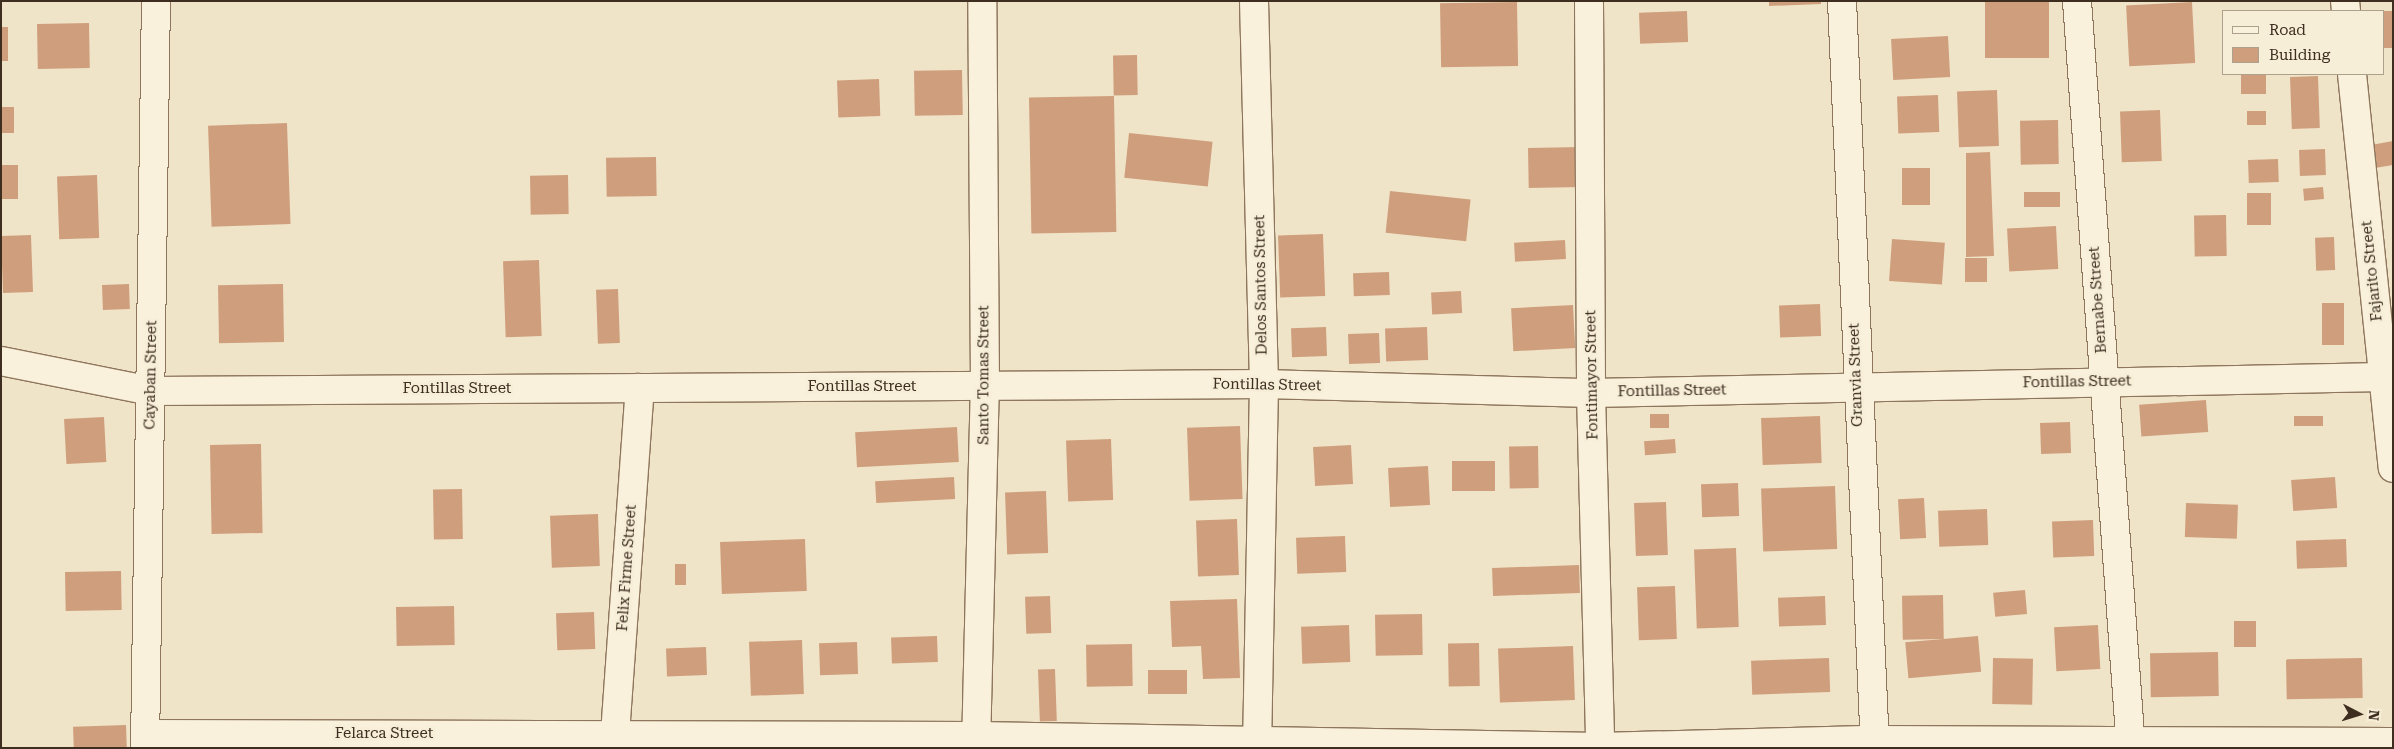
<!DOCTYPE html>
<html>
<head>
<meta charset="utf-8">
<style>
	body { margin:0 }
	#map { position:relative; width:2394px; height:749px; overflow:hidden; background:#f0e4c8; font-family:"Roboto Serif",serif }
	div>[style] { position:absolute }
	.building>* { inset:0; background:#cf9f7d; transform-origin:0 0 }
	.roads { filter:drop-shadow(1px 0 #8d765c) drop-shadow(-1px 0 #8d765c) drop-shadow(0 1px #8d765c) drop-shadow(0 -1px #8d765c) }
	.minor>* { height:28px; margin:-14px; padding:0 14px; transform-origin:14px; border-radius:14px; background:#faf1dc }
	.tertiary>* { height:28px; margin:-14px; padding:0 14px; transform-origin:14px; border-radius:14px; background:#faf1dc }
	span { translate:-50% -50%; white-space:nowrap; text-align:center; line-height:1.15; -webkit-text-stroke:5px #f7eed8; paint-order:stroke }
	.street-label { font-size:15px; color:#3d2e20 }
	.frame { position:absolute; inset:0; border:2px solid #3d2e20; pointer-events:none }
	.legend { position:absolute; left:2222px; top:10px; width:162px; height:65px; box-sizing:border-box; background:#f7eed8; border:1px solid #ada18e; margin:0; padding:6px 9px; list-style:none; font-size:15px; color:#3d2e20 }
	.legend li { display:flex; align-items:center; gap:10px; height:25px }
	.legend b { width:25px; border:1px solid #ada18e }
	.north { position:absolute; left:2334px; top:689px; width:50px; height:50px; -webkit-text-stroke:4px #f7eed8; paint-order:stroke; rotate:95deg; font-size:14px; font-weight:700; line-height:20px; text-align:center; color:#3d2e20 }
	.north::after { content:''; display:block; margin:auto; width:18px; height:22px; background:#3d2e20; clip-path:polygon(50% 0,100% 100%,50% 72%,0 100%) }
</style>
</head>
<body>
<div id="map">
	<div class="building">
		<div style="clip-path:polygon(1769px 1px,1821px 1px,1821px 4px,1769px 6px)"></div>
		<div style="left:1985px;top:1px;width:64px;height:57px"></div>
		<div style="left:1517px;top:2px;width:64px;height:77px;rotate:89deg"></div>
		<div style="left:2192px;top:2px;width:61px;height:66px;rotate:87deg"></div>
		<div style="left:1687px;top:11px;width:31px;height:48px;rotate:88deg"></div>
		<div style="left:2393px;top:11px;width:37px;height:10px;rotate:90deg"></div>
		<div style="left:89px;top:23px;width:45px;height:52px;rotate:89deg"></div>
		<div style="left:1px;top:27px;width:7px;height:34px"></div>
		<div style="left:1948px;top:36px;width:41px;height:57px;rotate:87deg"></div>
		<div style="left:1137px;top:55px;width:40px;height:24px;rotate:89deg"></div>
		<div style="left:962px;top:70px;width:45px;height:48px;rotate:89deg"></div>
		<div style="left:2241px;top:74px;width:25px;height:20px"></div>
		<div style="left:2318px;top:76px;width:52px;height:28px;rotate:88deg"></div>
		<div style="left:879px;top:79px;width:37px;height:42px;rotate:88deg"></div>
		<div style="left:1997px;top:90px;width:56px;height:40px;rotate:88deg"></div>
		<div style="left:1938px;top:95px;width:37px;height:41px;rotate:88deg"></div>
		<div style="left:1114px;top:96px;width:136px;height:85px;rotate:89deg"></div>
		<div style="left:1px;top:107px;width:13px;height:26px"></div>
		<div style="left:2160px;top:110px;width:51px;height:40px;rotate:88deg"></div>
		<div style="left:2247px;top:111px;width:19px;height:14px"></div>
		<div style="left:2058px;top:120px;width:44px;height:38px;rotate:89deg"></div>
		<div style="left:287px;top:123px;width:101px;height:79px;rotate:88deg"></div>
		<div style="left:1129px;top:133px;width:84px;height:45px;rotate:6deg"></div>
		<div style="clip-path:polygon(2393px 141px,2393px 165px,2375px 168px,2371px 145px)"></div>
		<div style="left:1581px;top:147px;width:40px;height:53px;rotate:89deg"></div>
		<div style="left:2325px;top:149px;width:26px;height:26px;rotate:88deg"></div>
		<div style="clip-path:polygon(1990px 152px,1994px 256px,1966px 257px,1966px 153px)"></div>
		<div style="left:656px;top:157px;width:39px;height:50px;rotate:89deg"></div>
		<div style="left:2278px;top:159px;width:23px;height:30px;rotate:88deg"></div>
		<div style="left:1px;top:165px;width:17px;height:34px"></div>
		<div style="left:1902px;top:168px;width:28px;height:37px"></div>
		<div style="left:97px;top:175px;width:63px;height:40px;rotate:88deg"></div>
		<div style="left:568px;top:175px;width:39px;height:38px;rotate:89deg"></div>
		<div style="left:2323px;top:187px;width:12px;height:20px;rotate:85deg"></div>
		<div style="left:1390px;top:191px;width:81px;height:42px;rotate:6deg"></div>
		<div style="left:2060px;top:192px;width:15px;height:36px;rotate:90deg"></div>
		<div style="left:2247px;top:193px;width:24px;height:32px"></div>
		<div style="left:2226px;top:215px;width:41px;height:32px;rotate:89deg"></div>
		<div style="left:2056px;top:226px;width:43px;height:49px;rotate:87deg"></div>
		<div style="left:1323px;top:234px;width:62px;height:45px;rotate:88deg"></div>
		<div style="left:31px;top:235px;width:57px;height:30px;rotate:88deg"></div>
		<div style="left:2334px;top:237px;width:33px;height:19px;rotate:88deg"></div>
		<div style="left:1892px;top:239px;width:53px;height:42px;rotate:4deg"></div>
		<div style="left:1565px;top:240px;width:19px;height:51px;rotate:87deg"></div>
		<div style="left:1987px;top:258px;width:24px;height:22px;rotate:90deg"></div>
		<div style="left:539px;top:260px;width:76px;height:36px;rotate:88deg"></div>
		<div style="left:1389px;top:272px;width:23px;height:36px;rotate:88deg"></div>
		<div style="left:129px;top:284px;width:25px;height:27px;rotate:88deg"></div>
		<div style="left:283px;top:284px;width:58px;height:65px;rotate:89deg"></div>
		<div style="left:618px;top:289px;width:54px;height:22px;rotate:88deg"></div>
		<div style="left:1461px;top:291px;width:22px;height:30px;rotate:87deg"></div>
		<div style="left:2322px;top:303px;width:22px;height:42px"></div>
		<div style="left:1820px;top:304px;width:32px;height:41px;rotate:88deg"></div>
		<div style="left:1573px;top:305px;width:43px;height:62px;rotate:87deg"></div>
		<div style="left:1326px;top:327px;width:29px;height:35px;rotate:88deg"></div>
		<div style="left:1427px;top:327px;width:33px;height:42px;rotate:88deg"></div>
		<div style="left:1379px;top:333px;width:30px;height:31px;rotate:88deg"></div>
		<div style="left:2206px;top:400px;width:32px;height:67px;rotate:86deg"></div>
		<div style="left:1669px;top:414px;width:14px;height:19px;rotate:90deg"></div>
		<div style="left:1820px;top:416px;width:47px;height:59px;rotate:88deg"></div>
		<div style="left:2294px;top:416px;width:29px;height:10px"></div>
		<div style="left:104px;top:417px;width:45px;height:40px;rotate:87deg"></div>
		<div style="left:2070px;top:422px;width:31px;height:30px;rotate:88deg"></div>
		<div style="left:1240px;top:426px;width:73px;height:53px;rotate:88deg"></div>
		<div style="left:957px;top:427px;width:35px;height:102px;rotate:87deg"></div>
		<div style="left:1111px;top:439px;width:61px;height:45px;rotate:88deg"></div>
		<div style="left:1675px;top:439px;width:14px;height:31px;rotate:86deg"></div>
		<div style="left:261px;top:444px;width:89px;height:51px;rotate:89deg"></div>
		<div style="left:1351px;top:445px;width:39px;height:38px;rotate:87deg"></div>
		<div style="left:1538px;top:446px;width:42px;height:29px;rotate:89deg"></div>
		<div style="left:1495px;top:461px;width:30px;height:43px;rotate:90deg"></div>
		<div style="left:1428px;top:466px;width:39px;height:40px;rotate:87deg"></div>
		<div style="left:954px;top:477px;width:22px;height:79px;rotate:87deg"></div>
		<div style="left:2335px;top:477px;width:31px;height:44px;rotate:86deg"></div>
		<div style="left:1738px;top:483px;width:33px;height:37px;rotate:88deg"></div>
		<div style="left:1835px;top:486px;width:63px;height:74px;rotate:88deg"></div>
		<div style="left:462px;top:489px;width:50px;height:29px;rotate:89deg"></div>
		<div style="left:1046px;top:491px;width:62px;height:41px;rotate:88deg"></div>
		<div style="left:1924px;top:498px;width:40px;height:26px;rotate:87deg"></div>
		<div style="left:1666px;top:502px;width:53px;height:32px;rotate:88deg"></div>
		<div style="left:2186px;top:503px;width:52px;height:34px;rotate:2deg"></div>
		<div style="left:1987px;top:509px;width:36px;height:49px;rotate:88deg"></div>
		<div style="left:598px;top:514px;width:52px;height:48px;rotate:88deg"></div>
		<div style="left:1237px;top:519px;width:56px;height:41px;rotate:88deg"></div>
		<div style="left:2093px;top:520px;width:36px;height:41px;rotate:88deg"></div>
		<div style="left:1345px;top:536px;width:36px;height:49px;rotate:88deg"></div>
		<div style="left:805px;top:539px;width:52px;height:85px;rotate:88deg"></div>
		<div style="left:2346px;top:539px;width:28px;height:50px;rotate:88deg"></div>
		<div style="left:1736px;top:548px;width:79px;height:42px;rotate:88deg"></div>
		<div style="left:675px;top:564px;width:11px;height:21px"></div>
		<div style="left:1579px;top:565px;width:28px;height:87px;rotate:88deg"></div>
		<div style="left:121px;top:571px;width:39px;height:56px;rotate:89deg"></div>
		<div style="left:1675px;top:586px;width:53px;height:38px;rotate:88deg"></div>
		<div style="left:2025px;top:590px;width:24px;height:32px;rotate:85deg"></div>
		<div style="left:1943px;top:595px;width:44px;height:41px;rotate:89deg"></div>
		<div style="left:1050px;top:596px;width:37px;height:25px;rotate:88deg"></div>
		<div style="left:1825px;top:596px;width:29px;height:47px;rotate:88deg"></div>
		<div style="clip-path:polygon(1237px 599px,1240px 678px,1203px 679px,1201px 646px,1172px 647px,1170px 601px)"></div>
		<div style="left:454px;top:606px;width:39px;height:58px;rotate:89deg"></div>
		<div style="left:594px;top:612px;width:37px;height:38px;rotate:88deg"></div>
		<div style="left:1422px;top:614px;width:41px;height:47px;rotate:89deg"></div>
		<div style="left:2234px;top:621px;width:22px;height:26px"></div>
		<div style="left:1349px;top:625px;width:37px;height:48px;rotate:88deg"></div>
		<div style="left:2098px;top:625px;width:44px;height:44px;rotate:87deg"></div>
		<div style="left:937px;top:636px;width:26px;height:46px;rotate:88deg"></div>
		<div style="left:1978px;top:636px;width:36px;height:73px;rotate:85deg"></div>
		<div style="left:802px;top:640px;width:54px;height:53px;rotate:88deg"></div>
		<div style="left:857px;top:642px;width:32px;height:38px;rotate:88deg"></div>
		<div style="left:1479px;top:643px;width:43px;height:31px;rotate:89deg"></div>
		<div style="left:1132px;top:644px;width:42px;height:46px;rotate:89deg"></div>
		<div style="left:1573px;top:646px;width:54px;height:75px;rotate:88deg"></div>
		<div style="left:706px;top:647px;width:28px;height:40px;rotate:88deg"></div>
		<div style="left:2218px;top:652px;width:44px;height:68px;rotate:89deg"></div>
		<div style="left:1829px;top:658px;width:34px;height:78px;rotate:88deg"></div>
		<div style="left:1993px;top:658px;width:40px;height:46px;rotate:1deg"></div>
		<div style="left:2362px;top:658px;width:40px;height:76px;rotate:89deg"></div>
		<div style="left:1055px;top:669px;width:52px;height:17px;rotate:88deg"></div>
		<div style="left:1187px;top:670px;width:24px;height:39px;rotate:90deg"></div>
		<div style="left:126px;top:725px;width:23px;height:53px;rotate:88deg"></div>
	</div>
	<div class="roads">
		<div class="minor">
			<div style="left:1254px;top:1px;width:383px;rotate:88.5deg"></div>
			<div style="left:1264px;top:384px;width:364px;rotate:91.1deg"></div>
			<div style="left:1589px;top:1px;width:392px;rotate:89.7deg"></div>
			<div style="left:1591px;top:393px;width:355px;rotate:88.5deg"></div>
			<div style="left:2077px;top:1px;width:749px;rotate:85.87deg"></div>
			<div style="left:2345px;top:1px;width:10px;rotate:84deg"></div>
			<div style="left:2352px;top:74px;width:396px;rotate:84.1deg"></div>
			<div style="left:1px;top:361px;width:153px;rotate:11.3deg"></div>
			<div style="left:151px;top:391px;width:1113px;rotate:-0.36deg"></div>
			<div style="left:1264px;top:384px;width:327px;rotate:1.6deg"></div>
			<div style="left:1591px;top:393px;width:792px;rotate:-1.16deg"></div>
			<div style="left:145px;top:734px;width:831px;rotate:0.14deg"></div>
			<div style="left:976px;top:736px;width:624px;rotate:1.01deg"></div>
			<div style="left:1600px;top:747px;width:274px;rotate:-1.5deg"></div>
			<div style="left:1874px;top:740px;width:519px;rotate:0.22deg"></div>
			<div style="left:145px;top:748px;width:747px;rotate:-89.16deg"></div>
			<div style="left:614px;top:748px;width:361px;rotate:-85.9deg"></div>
			<div style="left:976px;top:748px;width:362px;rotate:-88.6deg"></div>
			<div style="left:985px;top:386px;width:385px;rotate:-90.4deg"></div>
		</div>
		<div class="tertiary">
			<div style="left:1842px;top:1px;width:748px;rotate:87.47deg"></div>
		</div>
	</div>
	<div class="street-label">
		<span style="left:2372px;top:271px;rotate:-96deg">Fajarito Street</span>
		<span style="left:1261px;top:285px;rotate:-91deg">Delos Santos Street</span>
		<span style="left:2098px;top:300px;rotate:-94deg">Bernabe Street</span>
		<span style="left:151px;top:375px;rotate:-89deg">Cayaban Street</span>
		<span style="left:984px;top:375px;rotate:-90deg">Santo Tomas Street</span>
		<span style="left:1592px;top:375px;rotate:-91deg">Fontimayor Street</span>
		<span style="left:1856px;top:375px;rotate:-92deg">Granvia Street</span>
		<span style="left:2077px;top:382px;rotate:-1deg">Fontillas Street</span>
		<span style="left:1267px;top:385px;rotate:1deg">Fontillas Street</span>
		<span style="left:862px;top:387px">Fontillas Street</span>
		<span style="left:457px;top:389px">Fontillas Street</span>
		<span style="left:1672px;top:391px;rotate:-1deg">Fontillas Street</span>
		<span style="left:627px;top:568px;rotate:-86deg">Felix Firme Street</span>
		<span style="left:384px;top:734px">Felarca Street</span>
	</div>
	<div class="frame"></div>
	<ul class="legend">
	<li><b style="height:6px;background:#faf1dc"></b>Road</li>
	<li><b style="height:14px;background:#cf9f7d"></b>Building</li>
	</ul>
	<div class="north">N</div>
</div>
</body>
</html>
